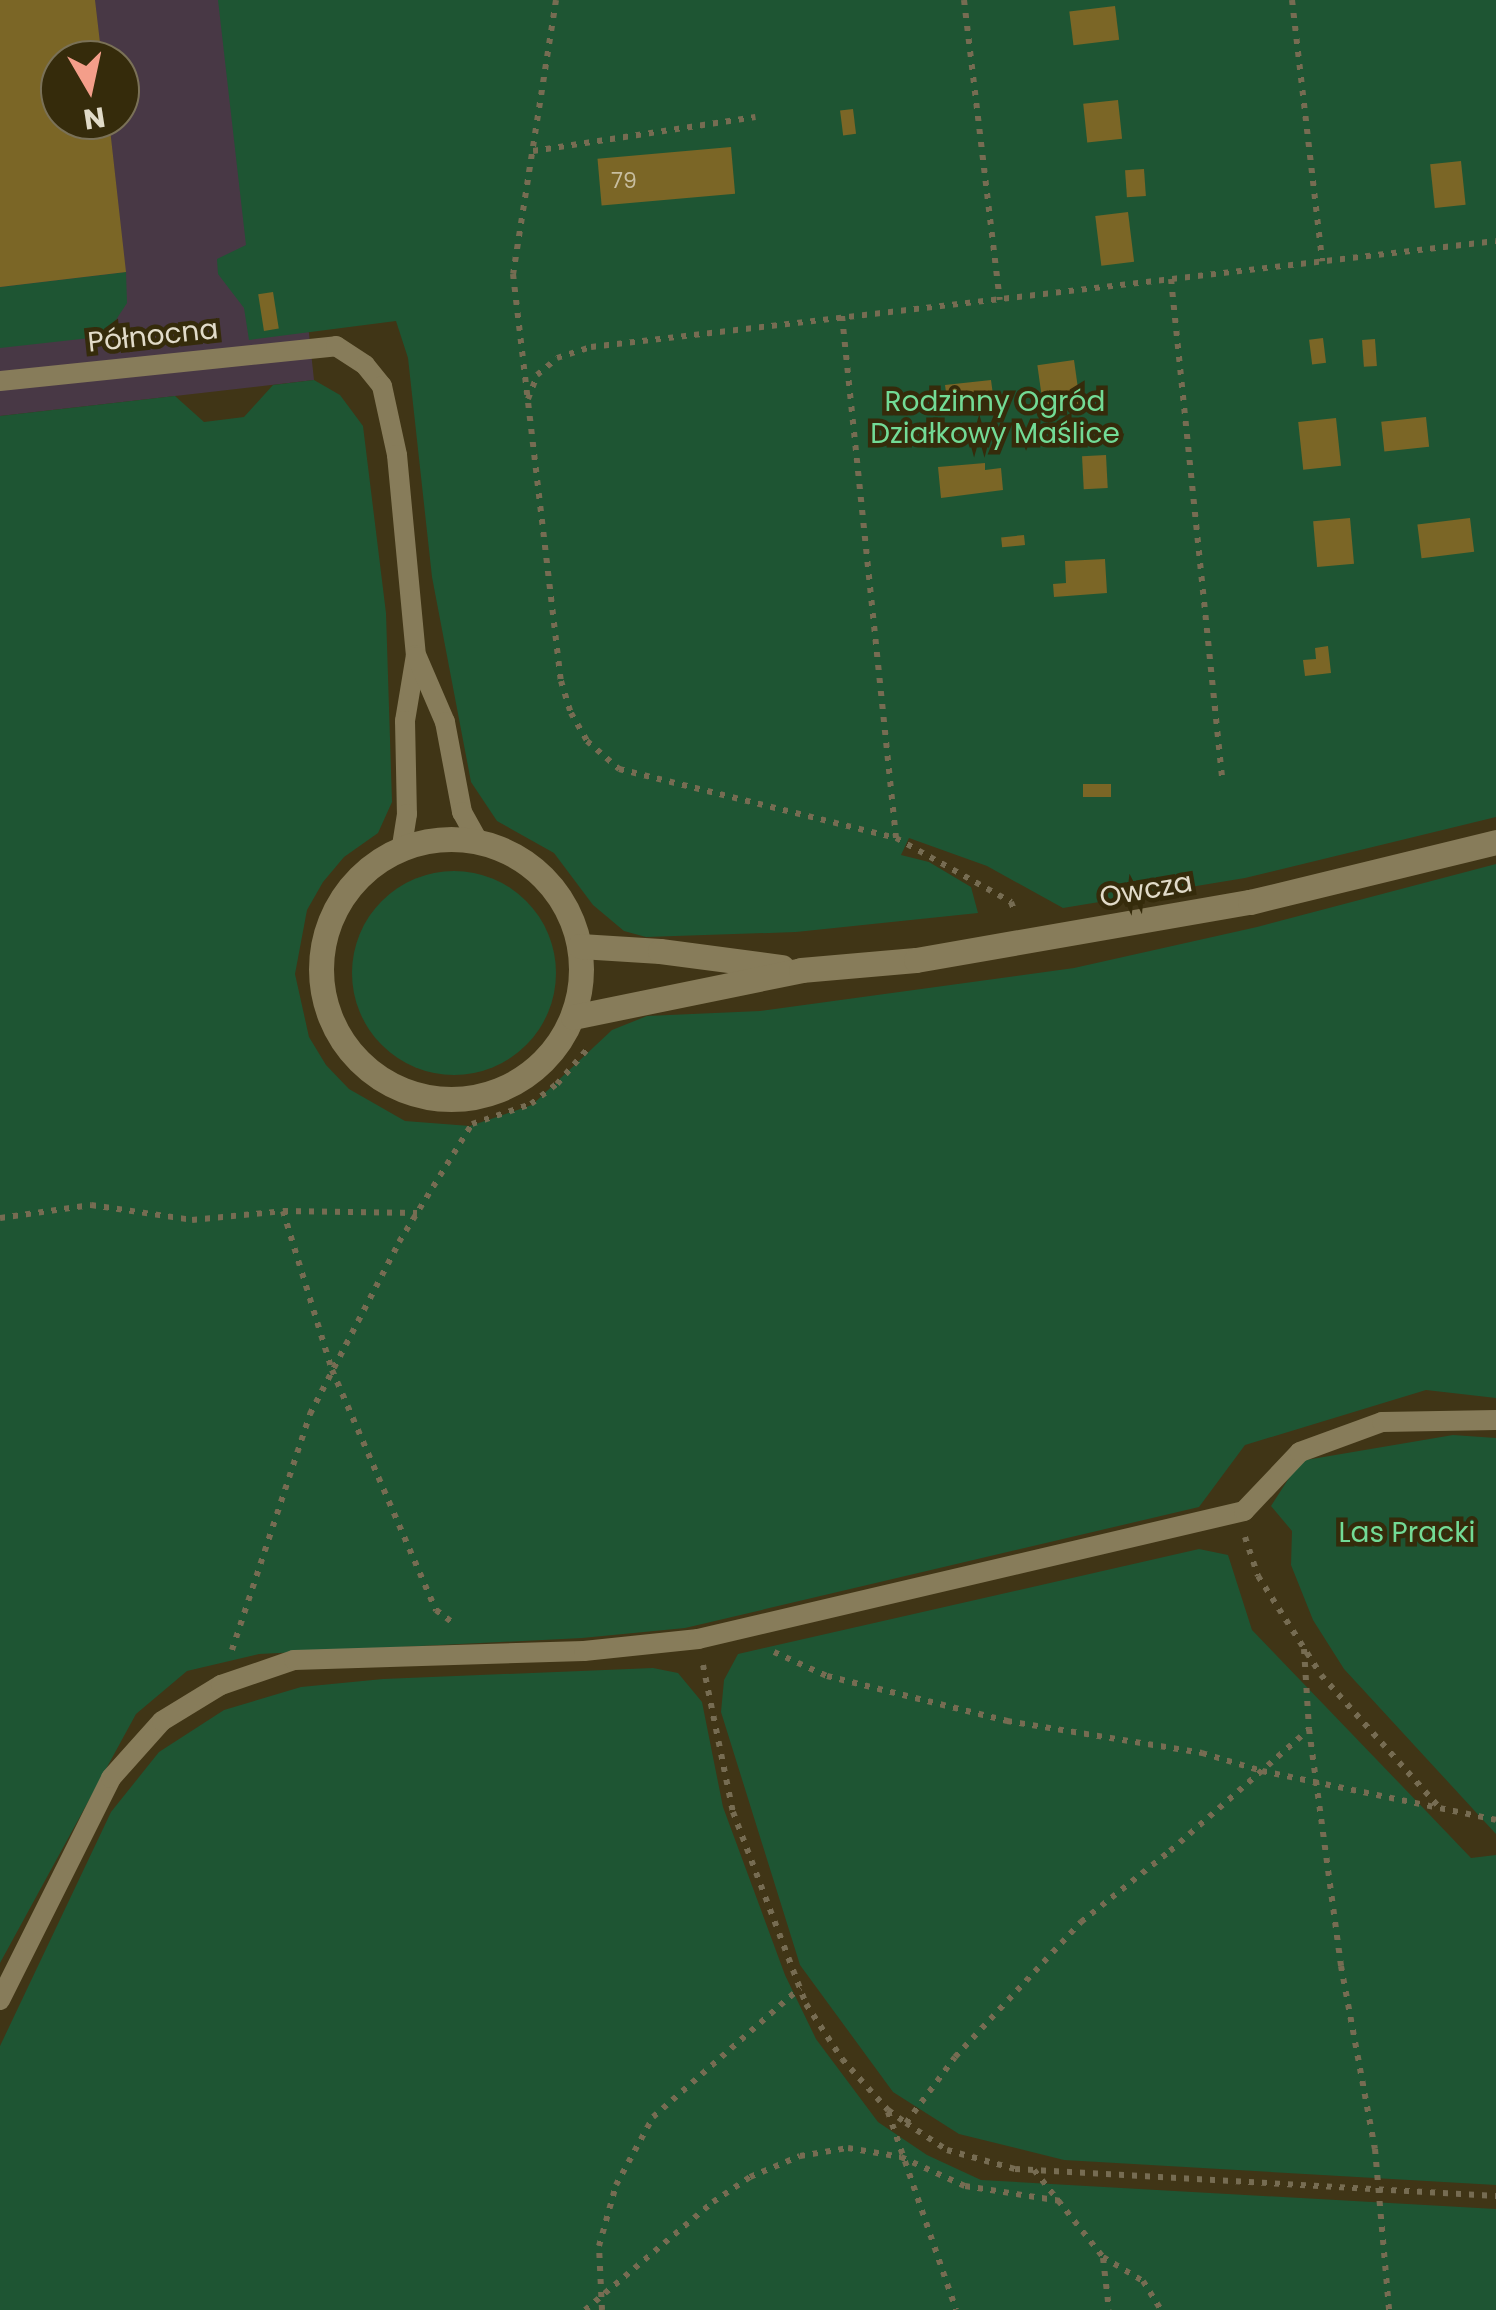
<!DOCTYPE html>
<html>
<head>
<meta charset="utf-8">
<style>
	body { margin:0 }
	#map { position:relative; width:1496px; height:2310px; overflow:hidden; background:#403516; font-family:Poppins,sans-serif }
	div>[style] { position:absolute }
	.commercial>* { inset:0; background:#483845 }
	.green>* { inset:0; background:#1e5533 }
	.round { border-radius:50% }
	.building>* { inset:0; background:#7b6626; transform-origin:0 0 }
	.path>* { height:6px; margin-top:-3px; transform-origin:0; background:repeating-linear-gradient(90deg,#766c52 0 5px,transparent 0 13px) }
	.service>* { height:20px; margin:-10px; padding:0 10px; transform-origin:10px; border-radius:10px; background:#877c5a }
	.minor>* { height:25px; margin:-12.5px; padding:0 12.5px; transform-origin:12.5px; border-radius:12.5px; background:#877c5a }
	.minor>.ring { margin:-12.5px; padding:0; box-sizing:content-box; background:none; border:25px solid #877c5a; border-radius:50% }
	span { translate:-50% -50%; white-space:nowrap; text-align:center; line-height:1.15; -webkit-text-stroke:9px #352b0b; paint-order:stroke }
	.number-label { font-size:22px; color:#c8bea0 }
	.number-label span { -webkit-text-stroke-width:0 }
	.street-label { font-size:28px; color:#e1dbc9 }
	.park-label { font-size:28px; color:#72db96 }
	.north { position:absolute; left:40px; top:40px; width:100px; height:100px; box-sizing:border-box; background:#352b0b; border:2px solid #7a7157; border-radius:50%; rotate:171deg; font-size:28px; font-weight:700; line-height:40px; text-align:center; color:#e1dbc9 }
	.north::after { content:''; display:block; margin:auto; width:35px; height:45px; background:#f49e8a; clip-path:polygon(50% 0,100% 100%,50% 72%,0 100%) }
</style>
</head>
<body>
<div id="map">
	<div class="commercial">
		<div style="clip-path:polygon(evenodd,0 0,273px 0,314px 380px,0 416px,0 0,60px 60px,120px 60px,120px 120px,60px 120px,60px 60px)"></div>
	</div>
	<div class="green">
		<div style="clip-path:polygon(218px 0,1496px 0,1496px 817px,1245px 878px,1063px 908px,987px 866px,909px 838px,901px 855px,929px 862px,971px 887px,978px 913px,796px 932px,646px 937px,624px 931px,593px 905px,554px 853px,497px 821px,471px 782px,432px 577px,408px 358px,396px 321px,249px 340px,244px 308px,218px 274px,217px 259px,246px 245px)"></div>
		<div style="clip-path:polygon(126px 272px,127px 303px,110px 329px,90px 338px,0 348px,0 287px)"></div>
		<div style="clip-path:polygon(314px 380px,340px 395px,363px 426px,386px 613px,392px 802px,378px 833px,344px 857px,323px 882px,307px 910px,295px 974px,309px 1037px,326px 1065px,349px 1089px,405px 1121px,470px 1126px,532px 1105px,612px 1030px,647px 1016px,760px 1011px,1074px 968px,1257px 927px,1496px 864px,1496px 1398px,1426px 1390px,1245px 1445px,1199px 1507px,685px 1628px,582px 1638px,259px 1654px,187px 1671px,136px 1714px,0 1963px,0 416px,175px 396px,204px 422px,244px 417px,273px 385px)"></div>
		<div class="round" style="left:352px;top:871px;width:204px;height:204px"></div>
		<div style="clip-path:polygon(1453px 1435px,1496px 1438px,1496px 1834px,1344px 1669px,1313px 1620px,1291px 1565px,1292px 1531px,1271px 1506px,1300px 1461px)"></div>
		<div style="clip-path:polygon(1199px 1549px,1228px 1555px,1252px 1630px,1428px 1813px,1471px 1858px,1496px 1855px,1496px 2185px,1064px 2160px,959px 2134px,893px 2092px,800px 1965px,721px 1712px,724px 1680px,738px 1654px)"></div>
		<div style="clip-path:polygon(653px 1668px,678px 1673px,702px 1702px,723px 1807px,785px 1975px,816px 2039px,878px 2122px,927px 2155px,981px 2180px,1496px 2209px,1496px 2310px,0 2310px,0 2046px,111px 1812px,159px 1752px,224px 1710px,301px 1687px,383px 1679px)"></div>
	</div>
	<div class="building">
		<div style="clip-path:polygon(0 0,95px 0,102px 60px,60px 60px,60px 120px,109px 120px,126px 272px,0 287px)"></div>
		<div style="left:1115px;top:6px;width:34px;height:46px;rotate:83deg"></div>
		<div style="left:1118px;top:100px;width:39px;height:35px;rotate:84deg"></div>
		<div style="left:853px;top:109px;width:25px;height:13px;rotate:83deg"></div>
		<div style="left:731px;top:147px;width:47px;height:134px;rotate:85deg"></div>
		<div style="left:1461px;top:161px;width:44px;height:31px;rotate:84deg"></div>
		<div style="left:1144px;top:169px;width:27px;height:19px;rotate:86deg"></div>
		<div style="left:1128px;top:212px;width:50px;height:33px;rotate:83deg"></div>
		<div style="left:273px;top:292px;width:37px;height:15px;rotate:81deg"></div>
		<div style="left:1323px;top:338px;width:25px;height:14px;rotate:83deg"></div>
		<div style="left:1375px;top:339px;width:27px;height:13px;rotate:86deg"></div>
		<div style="left:1074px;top:360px;width:45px;height:37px;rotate:82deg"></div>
		<div style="clip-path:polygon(991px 380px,995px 410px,961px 413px,959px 405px,948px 406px,945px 385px)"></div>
		<div style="left:1426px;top:417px;width:30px;height:45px;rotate:84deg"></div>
		<div style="left:1336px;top:418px;width:48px;height:38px;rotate:84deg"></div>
		<div style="left:1106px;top:455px;width:33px;height:24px;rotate:87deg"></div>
		<div style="clip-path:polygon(985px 463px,985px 470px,1001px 468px,1003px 490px,941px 498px,938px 467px)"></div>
		<div style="left:1350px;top:518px;width:46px;height:37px;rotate:85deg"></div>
		<div style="left:1470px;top:518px;width:34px;height:53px;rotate:83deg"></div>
		<div style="left:1024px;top:535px;width:10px;height:23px;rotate:84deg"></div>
		<div style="clip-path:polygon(1105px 559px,1107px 593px,1054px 597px,1053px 584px,1066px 583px,1065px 561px)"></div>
		<div style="clip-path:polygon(1328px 646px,1331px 673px,1305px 676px,1303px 660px,1316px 659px,1315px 648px)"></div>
		<div style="left:1111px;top:784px;width:13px;height:28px;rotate:90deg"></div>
	</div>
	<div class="path">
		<div style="left:556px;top:0;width:277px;rotate:98.9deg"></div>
		<div style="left:513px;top:274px;width:410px;rotate:83.3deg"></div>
		<div style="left:561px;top:681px;width:34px;rotate:73deg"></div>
		<div style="left:571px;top:713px;width:32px;rotate:60deg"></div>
		<div style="left:587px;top:741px;width:43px;rotate:41.2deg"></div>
		<div style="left:619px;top:769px;width:285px;rotate:14deg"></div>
		<div style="left:896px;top:838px;width:132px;rotate:29.1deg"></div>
		<div style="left:1011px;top:902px;width:9px;rotate:69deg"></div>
		<div style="left:964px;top:0;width:302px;rotate:83.2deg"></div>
		<div style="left:1292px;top:0;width:263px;rotate:83.4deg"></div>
		<div style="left:533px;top:151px;width:225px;rotate:-8.7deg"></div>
		<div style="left:1171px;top:279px;width:501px;rotate:84.15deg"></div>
		<div style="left:842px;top:316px;width:525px;rotate:84.09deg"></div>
		<div style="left:528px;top:399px;width:26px;rotate:-69deg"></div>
		<div style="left:537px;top:375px;width:26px;rotate:-40deg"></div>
		<div style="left:557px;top:358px;width:36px;rotate:-18deg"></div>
		<div style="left:591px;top:347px;width:911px;rotate:-6.68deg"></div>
		<div style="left:283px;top:1211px;width:134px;rotate:0.9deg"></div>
		<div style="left:0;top:1218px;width:92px;rotate:-8.1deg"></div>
		<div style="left:91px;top:1205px;width:102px;rotate:8.4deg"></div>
		<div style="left:192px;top:1220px;width:91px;rotate:-5.6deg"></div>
		<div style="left:283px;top:1211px;width:166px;rotate:72.9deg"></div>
		<div style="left:332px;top:1370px;width:262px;rotate:66.6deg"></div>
		<div style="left:436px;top:1610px;width:25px;rotate:37deg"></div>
		<div style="left:1245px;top:1537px;width:41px;rotate:71.6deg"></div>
		<div style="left:1258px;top:1576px;width:117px;rotate:57.5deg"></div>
		<div style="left:1321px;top:1675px;width:178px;rotate:48.2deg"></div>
		<div style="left:1304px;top:1649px;width:80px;rotate:86.4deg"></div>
		<div style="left:1309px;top:1729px;width:239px;rotate:82.3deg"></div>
		<div style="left:1341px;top:1966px;width:186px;rotate:79.5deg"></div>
		<div style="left:1375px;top:2149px;width:162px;rotate:85deg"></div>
		<div style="left:232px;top:1650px;width:249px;rotate:-71.7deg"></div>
		<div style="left:310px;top:1414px;width:194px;rotate:-62.6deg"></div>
		<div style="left:399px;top:1242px;width:139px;rotate:-58.3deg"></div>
		<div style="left:472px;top:1124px;width:62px;rotate:-18.7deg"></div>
		<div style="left:531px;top:1104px;width:33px;rotate:-38deg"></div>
		<div style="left:557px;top:1084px;width:50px;rotate:-49deg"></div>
		<div style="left:774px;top:1652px;width:58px;rotate:24.4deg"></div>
		<div style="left:827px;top:1676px;width:186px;rotate:14deg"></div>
		<div style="left:1007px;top:1721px;width:198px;rotate:9.3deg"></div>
		<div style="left:1202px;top:1753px;width:63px;rotate:16.7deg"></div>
		<div style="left:1262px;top:1771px;width:239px;rotate:11.8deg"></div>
		<div style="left:703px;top:1665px;width:150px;rotate:78.5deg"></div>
		<div style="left:733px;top:1812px;width:205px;rotate:69.2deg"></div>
		<div style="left:806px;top:2004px;width:66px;rotate:56.8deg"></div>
		<div style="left:842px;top:2059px;width:69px;rotate:48deg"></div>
		<div style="left:888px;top:2110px;width:22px;rotate:36deg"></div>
		<div style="left:906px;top:2123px;width:49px;rotate:33.4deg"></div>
		<div style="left:947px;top:2150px;width:71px;rotate:15.6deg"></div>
		<div style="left:1015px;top:2169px;width:482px;rotate:3.2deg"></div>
		<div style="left:888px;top:2112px;width:209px;rotate:71deg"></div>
		<div style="left:906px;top:2123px;width:82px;rotate:-53.4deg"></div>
		<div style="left:955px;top:2057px;width:185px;rotate:-47deg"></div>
		<div style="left:1081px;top:1922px;width:114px;rotate:-38.6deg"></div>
		<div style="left:1170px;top:1851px;width:184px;rotate:-41.2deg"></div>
		<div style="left:1034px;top:2170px;width:111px;rotate:51.6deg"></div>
		<div style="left:1103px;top:2257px;width:47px;rotate:31deg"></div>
		<div style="left:1143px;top:2281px;width:34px;rotate:58deg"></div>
		<div style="left:1103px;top:2258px;width:52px;rotate:83.4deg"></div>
		<div style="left:585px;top:2310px;width:167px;rotate:-40.2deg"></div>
		<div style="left:713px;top:2202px;width:45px;rotate:-34deg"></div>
		<div style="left:750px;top:2177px;width:54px;rotate:-22.8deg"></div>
		<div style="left:800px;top:2156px;width:49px;rotate:-9.5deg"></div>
		<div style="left:848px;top:2148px;width:54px;rotate:9.6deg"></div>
		<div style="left:901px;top:2157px;width:70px;rotate:24.4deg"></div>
		<div style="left:965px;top:2186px;width:97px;rotate:8.9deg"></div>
		<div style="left:602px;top:2310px;width:64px;rotate:-92.7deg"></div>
		<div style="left:599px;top:2246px;width:63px;rotate:-74.4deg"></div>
		<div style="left:616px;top:2185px;width:77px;rotate:-61.4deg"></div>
		<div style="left:653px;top:2117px;width:196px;rotate:-41.3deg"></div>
	</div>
	<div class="service">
		<div style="left:0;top:381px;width:338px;rotate:-5.9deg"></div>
		<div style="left:336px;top:346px;width:35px;rotate:33deg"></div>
		<div style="left:365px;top:365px;width:27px;rotate:51deg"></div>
		<div style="left:382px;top:386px;width:71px;rotate:77.7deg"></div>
		<div style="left:397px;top:455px;width:201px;rotate:84.6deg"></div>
		<div style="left:416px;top:655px;width:67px;rotate:99.5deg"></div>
		<div style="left:405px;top:721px;width:93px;rotate:88.8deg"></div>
		<div style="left:407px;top:814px;width:36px;rotate:99deg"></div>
		<div style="left:417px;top:657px;width:71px;rotate:66.7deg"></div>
		<div style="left:445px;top:722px;width:92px;rotate:79.3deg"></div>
		<div style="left:462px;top:812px;width:33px;rotate:61deg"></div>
		<div style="left:0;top:2000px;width:248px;rotate:-63.4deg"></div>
		<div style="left:111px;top:1778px;width:76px;rotate:-48.2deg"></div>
		<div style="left:162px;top:1721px;width:69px;rotate:-31.4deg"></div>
		<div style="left:221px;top:1685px;width:77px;rotate:-18.9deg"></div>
		<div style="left:294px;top:1660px;width:290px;rotate:-1.8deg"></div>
		<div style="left:584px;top:1651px;width:115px;rotate:-6deg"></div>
		<div style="left:698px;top:1639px;width:561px;rotate:-13.19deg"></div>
		<div style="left:1244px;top:1511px;width:81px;rotate:-46.5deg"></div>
		<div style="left:1300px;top:1452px;width:87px;rotate:-20.1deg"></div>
		<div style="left:1382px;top:1422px;width:114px;rotate:-1deg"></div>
	</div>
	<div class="minor">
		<div class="ring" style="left:321px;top:839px;width:235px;height:235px"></div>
		<div style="left:580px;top:946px;width:80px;rotate:3.6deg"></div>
		<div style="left:660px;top:951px;width:123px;rotate:7.5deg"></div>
		<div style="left:573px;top:1017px;width:233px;rotate:-11.6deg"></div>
		<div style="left:801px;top:970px;width:115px;rotate:-5deg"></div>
		<div style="left:916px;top:960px;width:339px;rotate:-9.9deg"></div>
		<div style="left:1250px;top:902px;width:253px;rotate:-13.7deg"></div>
	</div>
	<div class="number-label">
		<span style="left:624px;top:181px">79</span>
	</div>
	<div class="street-label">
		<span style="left:153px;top:336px;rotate:-6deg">Północna</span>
		<span style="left:1146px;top:890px;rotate:-10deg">Owcza</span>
	</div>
	<div class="park-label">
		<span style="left:995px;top:418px">Rodzinny Ogród<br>Działkowy Maślice</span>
		<span style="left:1407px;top:1533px">Las Pracki</span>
	</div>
	<div class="north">N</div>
</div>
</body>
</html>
